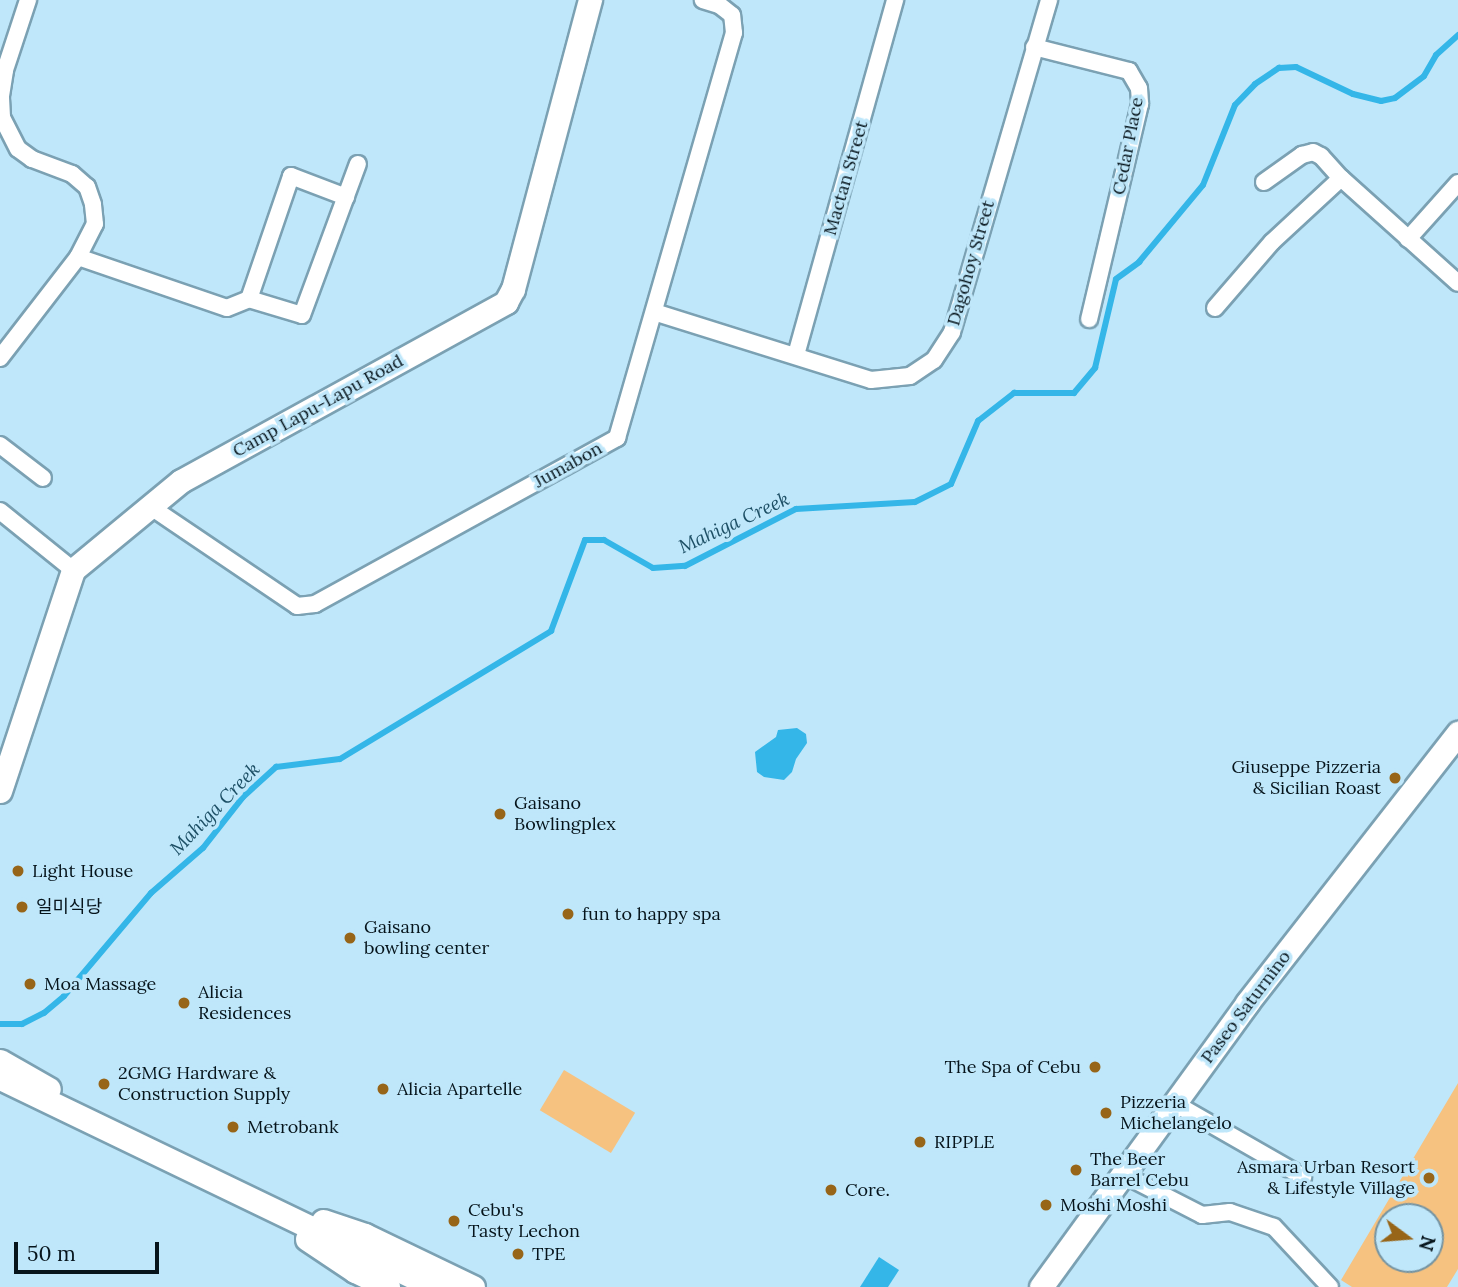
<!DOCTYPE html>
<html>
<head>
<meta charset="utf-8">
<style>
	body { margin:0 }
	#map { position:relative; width:1458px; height:1287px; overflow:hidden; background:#bfe7fa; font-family:Lora,"Noto Sans KR",serif }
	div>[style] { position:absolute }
	.green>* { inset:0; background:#f6c280; transform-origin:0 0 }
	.water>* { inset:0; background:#34b6e8 }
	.stream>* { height:6px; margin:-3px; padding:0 3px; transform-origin:3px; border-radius:3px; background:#34b6e8 }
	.roads { filter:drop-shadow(2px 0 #7ba1b3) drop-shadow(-2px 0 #7ba1b3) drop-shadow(0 2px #7ba1b3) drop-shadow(0 -2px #7ba1b3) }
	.street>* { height:16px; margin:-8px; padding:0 8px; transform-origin:8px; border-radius:8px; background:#fff }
	.secondary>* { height:23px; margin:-11.5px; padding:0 11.5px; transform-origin:11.5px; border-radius:11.5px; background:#fff }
	.dots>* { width:19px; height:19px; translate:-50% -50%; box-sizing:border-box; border:4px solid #bfe7fa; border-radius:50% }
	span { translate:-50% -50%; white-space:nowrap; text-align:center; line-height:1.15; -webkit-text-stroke:7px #bfe7fa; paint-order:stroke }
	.street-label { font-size:18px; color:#06141b }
	.poi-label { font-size:18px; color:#06141b }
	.right { translate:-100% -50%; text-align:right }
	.left { translate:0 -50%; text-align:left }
	.water-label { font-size:19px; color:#1d4f65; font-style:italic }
	.north { position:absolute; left:1374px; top:1203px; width:70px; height:70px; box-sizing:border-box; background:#bfe7fa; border:2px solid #7593a1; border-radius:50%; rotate:106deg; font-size:19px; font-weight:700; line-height:28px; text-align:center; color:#06141b }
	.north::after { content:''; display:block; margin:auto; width:24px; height:32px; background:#976518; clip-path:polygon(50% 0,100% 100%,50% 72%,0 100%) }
	.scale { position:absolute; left:14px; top:1242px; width:145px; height:32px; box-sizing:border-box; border:4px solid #06141b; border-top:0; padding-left:9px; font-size:21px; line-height:24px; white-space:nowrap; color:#06141b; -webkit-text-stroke:5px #bfe7fa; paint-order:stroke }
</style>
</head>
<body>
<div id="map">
	<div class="green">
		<div style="left:564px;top:1070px;width:83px;height:47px;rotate:31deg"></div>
		<div style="clip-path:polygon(evenodd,1458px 1083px,1458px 1269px,1447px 1287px,1352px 1287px,1341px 1280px,1458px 1083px,1388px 1217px,1430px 1217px,1430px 1259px,1388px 1259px,1388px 1217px)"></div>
	</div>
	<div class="water">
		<div style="clip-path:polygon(797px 728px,806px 734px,807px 743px,796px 759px,792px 772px,784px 780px,764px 777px,757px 772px,755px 752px,776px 737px,778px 730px)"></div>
		<div style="clip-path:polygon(879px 1257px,899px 1270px,888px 1287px,860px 1287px)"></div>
	</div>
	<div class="stream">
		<div style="left:0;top:1024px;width:22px"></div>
		<div style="left:22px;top:1024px;width:25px;rotate:-27deg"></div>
		<div style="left:44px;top:1013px;width:26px;rotate:-40deg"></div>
		<div style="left:64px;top:996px;width:135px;rotate:-49.8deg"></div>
		<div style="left:151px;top:893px;width:69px;rotate:-40.9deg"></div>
		<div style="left:203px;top:848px;width:65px;rotate:-51.9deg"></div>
		<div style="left:243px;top:797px;width:45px;rotate:-42.3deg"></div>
		<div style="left:276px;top:767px;width:64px;rotate:-7.1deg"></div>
		<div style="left:340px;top:759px;width:247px;rotate:-31.2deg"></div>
		<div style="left:551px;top:631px;width:97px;rotate:-69.5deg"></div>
		<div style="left:585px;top:540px;width:19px"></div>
		<div style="left:604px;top:540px;width:56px;rotate:29.7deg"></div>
		<div style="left:653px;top:568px;width:32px;rotate:-4deg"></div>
		<div style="left:685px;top:566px;width:125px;rotate:-27.2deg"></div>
		<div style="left:796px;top:509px;width:119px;rotate:-3.4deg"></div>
		<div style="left:915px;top:502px;width:40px;rotate:-26.6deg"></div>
		<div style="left:951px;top:484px;width:69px;rotate:-66.8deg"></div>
		<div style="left:978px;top:421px;width:46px;rotate:-37.9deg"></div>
		<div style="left:1014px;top:393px;width:60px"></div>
		<div style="left:1074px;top:393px;width:33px;rotate:-50deg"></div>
		<div style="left:1095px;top:368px;width:91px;rotate:-76.7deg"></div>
		<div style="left:1116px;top:279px;width:29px;rotate:-36deg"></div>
		<div style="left:1139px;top:262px;width:100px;rotate:-50.3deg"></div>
		<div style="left:1203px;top:185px;width:86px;rotate:-68.2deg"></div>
		<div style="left:1235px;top:105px;width:29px;rotate:-46deg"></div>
		<div style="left:1255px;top:84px;width:29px;rotate:-34deg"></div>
		<div style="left:1279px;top:68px;width:17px;rotate:-3deg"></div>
		<div style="left:1296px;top:67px;width:63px;rotate:25.3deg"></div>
		<div style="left:1353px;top:94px;width:29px;rotate:14deg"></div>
		<div style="left:1381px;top:101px;width:14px;rotate:-12deg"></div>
		<div style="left:1395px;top:98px;width:36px;rotate:-37deg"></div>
		<div style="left:1424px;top:76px;width:24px;rotate:-60deg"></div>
		<div style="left:1436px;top:55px;width:30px;rotate:-42deg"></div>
	</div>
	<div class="roads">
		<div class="street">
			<div style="left:1034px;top:47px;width:98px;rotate:14.2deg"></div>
			<div style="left:1129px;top:71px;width:20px;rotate:60deg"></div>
			<div style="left:1139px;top:88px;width:16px;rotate:86deg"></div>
			<div style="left:1140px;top:104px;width:221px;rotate:103.3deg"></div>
			<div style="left:1264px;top:182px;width:47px;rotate:-35.4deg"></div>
			<div style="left:1302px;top:155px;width:11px;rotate:-15deg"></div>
			<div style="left:1313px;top:152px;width:9px;rotate:27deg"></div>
			<div style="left:1321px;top:156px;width:30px;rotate:48deg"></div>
			<div style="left:1341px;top:178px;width:157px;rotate:41.9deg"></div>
			<div style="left:1408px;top:239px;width:75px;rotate:-48.2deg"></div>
			<div style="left:78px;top:257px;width:157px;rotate:18.9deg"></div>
			<div style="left:227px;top:308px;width:24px;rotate:-22deg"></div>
			<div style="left:249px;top:299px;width:130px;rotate:-71.1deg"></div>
			<div style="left:291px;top:176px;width:59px;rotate:20.9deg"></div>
			<div style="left:249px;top:299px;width:55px;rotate:16.8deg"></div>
			<div style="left:302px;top:315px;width:161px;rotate:-69.7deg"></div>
			<div style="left:1215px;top:308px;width:87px;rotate:-49.2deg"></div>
			<div style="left:1272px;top:242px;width:94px;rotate:-42.8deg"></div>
			<div style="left:654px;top:312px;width:227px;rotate:17.4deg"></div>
			<div style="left:871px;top:380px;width:39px;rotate:-6deg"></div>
			<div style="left:910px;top:376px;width:29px;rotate:-34deg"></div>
			<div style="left:934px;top:360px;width:33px;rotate:-57deg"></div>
			<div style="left:952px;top:332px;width:346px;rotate:-73.7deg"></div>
			<div style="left:796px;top:355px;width:369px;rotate:-74.4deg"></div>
			<div style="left:0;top:358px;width:128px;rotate:-52.3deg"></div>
			<div style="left:78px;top:257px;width:37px;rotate:-63deg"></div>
			<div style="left:95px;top:224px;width:20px;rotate:-96deg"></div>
			<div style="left:93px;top:204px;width:18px;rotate:-109deg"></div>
			<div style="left:87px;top:187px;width:20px;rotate:-139deg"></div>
			<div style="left:72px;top:174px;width:43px;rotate:-159.4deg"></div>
			<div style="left:32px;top:159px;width:17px;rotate:-144deg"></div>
			<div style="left:18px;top:149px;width:36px;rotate:-117deg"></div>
			<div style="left:2px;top:117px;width:21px;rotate:-93deg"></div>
			<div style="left:1px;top:96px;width:26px;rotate:-81deg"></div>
			<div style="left:5px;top:70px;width:74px;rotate:-71.8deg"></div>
			<div style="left:0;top:445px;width:54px;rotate:37.5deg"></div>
			<div style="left:148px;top:505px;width:180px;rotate:34.1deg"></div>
			<div style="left:297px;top:606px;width:18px;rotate:-6deg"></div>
			<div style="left:315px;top:604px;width:345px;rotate:-28.8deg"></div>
			<div style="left:617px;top:438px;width:422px;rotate:-73.9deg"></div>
			<div style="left:734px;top:33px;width:18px;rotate:-96deg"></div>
			<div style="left:732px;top:15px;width:16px;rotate:-142deg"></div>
			<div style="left:719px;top:5px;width:17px;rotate:-163deg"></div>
			<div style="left:0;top:511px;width:94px;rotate:38.9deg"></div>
			<div style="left:1174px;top:1103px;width:149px;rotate:29.8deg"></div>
			<div style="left:1124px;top:1175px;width:88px;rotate:27.1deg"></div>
			<div style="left:1202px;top:1215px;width:28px;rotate:-6deg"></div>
			<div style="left:1230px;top:1212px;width:46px;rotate:18.8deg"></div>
			<div style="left:1274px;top:1227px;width:82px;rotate:47deg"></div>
		</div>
		<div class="secondary">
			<div style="left:0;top:791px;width:233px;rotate:-71.7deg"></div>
			<div style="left:73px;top:570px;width:140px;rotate:-39.5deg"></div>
			<div style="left:181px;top:481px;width:371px;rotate:-28.8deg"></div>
			<div style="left:506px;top:302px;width:15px;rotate:-62deg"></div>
			<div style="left:513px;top:289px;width:299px;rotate:-75.1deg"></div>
			<div style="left:0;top:1061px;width:56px;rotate:29.7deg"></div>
			<div style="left:0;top:1078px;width:482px;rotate:25.7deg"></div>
			<div style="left:323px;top:1221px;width:44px;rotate:18.4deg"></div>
			<div style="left:365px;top:1235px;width:120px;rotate:25.7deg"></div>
			<div style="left:307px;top:1239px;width:58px;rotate:33.7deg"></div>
			<div style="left:355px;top:1271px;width:37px;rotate:26deg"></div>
			<div style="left:1041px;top:1287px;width:351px;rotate:-54deg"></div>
			<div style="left:1247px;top:1003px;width:343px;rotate:-52deg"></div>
		</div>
	</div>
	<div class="dots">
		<div style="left:1395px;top:778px;background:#976518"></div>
		<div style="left:500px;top:814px;background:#976518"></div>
		<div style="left:18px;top:871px;background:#976518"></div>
		<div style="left:22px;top:907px;background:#976518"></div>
		<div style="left:568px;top:914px;background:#976518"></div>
		<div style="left:350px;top:938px;background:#976518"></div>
		<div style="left:30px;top:984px;background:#976518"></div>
		<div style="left:184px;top:1003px;background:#976518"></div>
		<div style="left:1095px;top:1067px;background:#976518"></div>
		<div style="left:104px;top:1084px;background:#976518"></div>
		<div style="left:383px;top:1089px;background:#976518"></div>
		<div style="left:1106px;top:1113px;background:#976518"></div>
		<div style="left:233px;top:1127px;background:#976518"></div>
		<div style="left:920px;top:1142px;background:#976518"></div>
		<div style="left:1076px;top:1170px;background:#976518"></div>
		<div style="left:1429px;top:1178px;background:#976518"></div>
		<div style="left:831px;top:1190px;background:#976518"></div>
		<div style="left:1046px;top:1205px;background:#976518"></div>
		<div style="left:454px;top:1221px;background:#976518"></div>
		<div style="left:518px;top:1254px;background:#976518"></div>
	</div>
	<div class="street-label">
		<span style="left:1128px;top:146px;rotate:-79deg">Cedar Place</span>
		<span style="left:846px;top:178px;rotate:-74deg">Mactan Street</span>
		<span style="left:971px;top:263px;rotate:-74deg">Dagohoy Street</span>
		<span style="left:318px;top:406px;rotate:-29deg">Camp Lapu-Lapu Road</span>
		<span style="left:568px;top:465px;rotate:-29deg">Jumabon</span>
		<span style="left:1246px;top:1007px;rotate:-53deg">Paseo Saturnino</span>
	</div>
	<div class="poi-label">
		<span class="right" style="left:1381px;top:778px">Giuseppe Pizzeria<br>&amp; Sicilian Roast</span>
		<span class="left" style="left:514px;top:814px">Gaisano<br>Bowlingplex</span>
		<span class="left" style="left:32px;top:871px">Light House</span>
		<span class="left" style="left:36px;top:907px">일미식당</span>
		<span class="left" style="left:582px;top:914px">fun to happy spa</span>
		<span class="left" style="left:364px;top:938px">Gaisano<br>bowling center</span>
		<span class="left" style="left:44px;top:984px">Moa Massage</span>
		<span class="left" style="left:198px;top:1003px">Alicia<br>Residences</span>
		<span class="right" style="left:1081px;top:1067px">The Spa of Cebu</span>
		<span class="left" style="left:118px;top:1084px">2GMG Hardware &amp;<br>Construction Supply</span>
		<span class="left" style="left:397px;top:1089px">Alicia Apartelle</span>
		<span class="left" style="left:1120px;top:1113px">Pizzeria<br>Michelangelo</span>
		<span class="left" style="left:247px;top:1127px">Metrobank</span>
		<span class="left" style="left:934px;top:1142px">RIPPLE</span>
		<span class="left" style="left:1090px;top:1170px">The Beer<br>Barrel Cebu</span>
		<span class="right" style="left:1415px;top:1178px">Asmara Urban Resort<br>&amp; Lifestyle Village</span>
		<span class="left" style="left:845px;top:1190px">Core.</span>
		<span class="left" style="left:1060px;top:1205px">Moshi Moshi</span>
		<span class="left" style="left:468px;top:1221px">Cebu's<br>Tasty Lechon</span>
		<span class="left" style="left:532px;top:1254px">TPE</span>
	</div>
	<div class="water-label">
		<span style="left:734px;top:523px;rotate:-25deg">Mahiga Creek</span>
		<span style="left:215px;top:809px;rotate:-46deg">Mahiga Creek</span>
	</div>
	<div class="north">N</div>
	<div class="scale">50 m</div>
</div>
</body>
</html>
